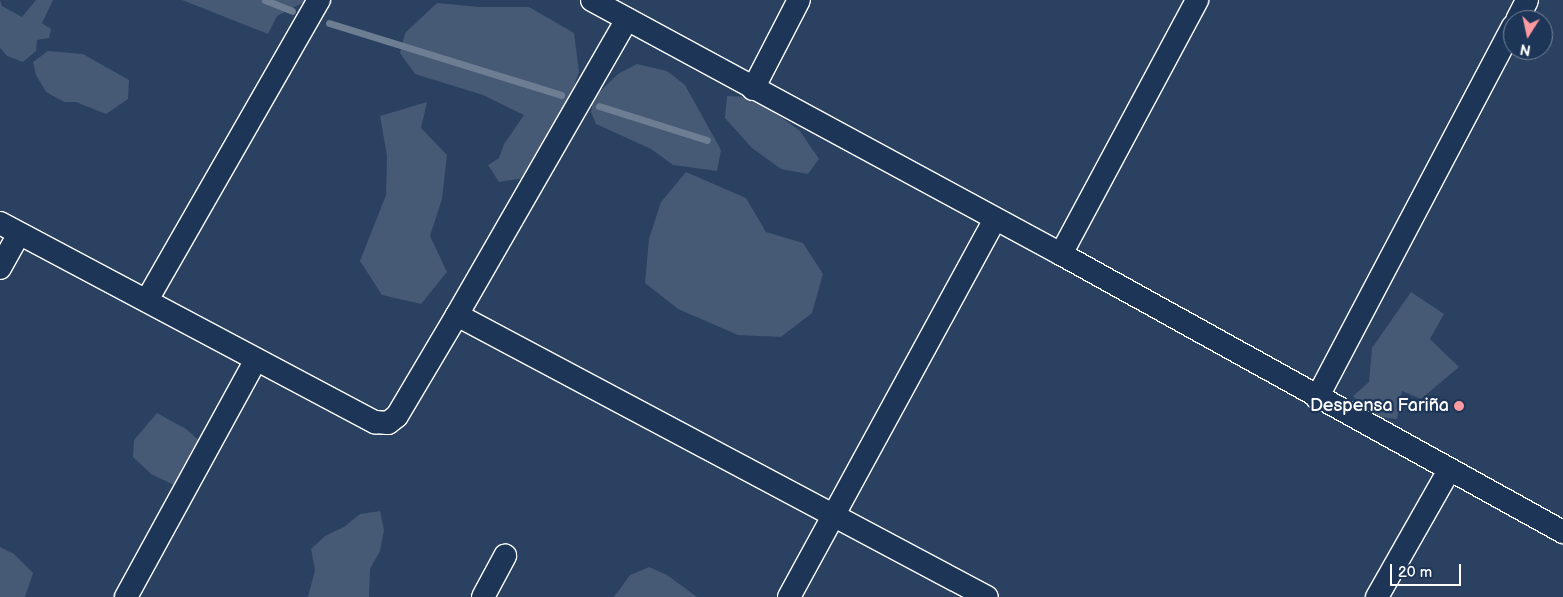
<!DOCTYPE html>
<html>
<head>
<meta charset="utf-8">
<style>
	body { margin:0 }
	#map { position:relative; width:1563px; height:597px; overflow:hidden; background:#2a4161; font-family:"Balsamiq Sans",sans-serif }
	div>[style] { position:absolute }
	.green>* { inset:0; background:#465975 }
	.stream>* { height:7px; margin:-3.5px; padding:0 3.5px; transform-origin:3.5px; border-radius:3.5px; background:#6d7d92 }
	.roads { filter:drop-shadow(1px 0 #fff) drop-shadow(-1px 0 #fff) drop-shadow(0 1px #fff) drop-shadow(0 -1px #fff) }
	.street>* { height:22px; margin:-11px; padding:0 11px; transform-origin:11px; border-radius:11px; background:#1d3557 }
	.dots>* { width:14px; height:14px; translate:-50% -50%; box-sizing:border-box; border:2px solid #1d3557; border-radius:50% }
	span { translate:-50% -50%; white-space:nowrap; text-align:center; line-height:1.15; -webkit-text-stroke:4.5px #1d3557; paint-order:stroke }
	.poi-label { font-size:18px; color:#fff }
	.right { translate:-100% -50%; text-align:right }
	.north { position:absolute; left:1503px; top:10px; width:50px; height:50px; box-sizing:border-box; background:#1d3557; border:1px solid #77869a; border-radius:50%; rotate:190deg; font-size:14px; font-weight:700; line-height:20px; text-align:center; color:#fff }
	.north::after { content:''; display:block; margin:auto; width:18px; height:22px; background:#ff9aa2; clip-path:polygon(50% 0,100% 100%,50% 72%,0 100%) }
	.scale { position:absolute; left:1390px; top:564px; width:71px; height:22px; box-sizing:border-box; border:2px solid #fff; border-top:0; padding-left:6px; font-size:15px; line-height:18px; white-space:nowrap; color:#fff; -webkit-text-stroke:4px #1d3557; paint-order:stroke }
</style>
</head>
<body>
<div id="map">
	<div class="green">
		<div style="clip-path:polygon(0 0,2px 6px,22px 17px,36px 0,53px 0,42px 23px,51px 29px,49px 38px,37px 40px,36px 51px,23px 62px,7px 56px,0 48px)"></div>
		<div style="clip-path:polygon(182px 0,308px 0,277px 16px,268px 34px)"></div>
		<div style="clip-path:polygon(437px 3px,479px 7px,529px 7px,574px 33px,579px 72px,568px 104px,525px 178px,499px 182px,488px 165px,499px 158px,504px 144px,524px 115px,483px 95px,415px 74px,400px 53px,405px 33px)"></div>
		<div style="clip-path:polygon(48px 51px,83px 54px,129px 80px,128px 99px,106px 114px,76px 102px,64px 102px,46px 92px,36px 75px,33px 62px)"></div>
		<div style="clip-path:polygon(637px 64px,667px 71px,685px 85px,721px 150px,717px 171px,673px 165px,651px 149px,596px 124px,591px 112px,593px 98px,618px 74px)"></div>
		<div style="clip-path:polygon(727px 96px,753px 97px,800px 131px,819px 159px,808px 174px,781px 169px,752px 148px,725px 118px)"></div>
		<div style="clip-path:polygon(427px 102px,421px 128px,447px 155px,442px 199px,430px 236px,447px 272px,421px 304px,382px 295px,360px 261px,386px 195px,387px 156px,380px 116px)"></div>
		<div style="clip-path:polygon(686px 172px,746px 198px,766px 232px,803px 243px,823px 274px,812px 313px,781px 337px,738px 335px,678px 309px,645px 283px,649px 239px,661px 202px)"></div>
		<div style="clip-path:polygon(1411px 292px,1444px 314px,1430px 339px,1459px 367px,1421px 399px,1402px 391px,1397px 419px,1372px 416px,1353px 396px,1369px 382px,1372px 348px)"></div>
		<div style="clip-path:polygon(157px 413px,186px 429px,201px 442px,176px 486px,151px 474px,133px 457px,134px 440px)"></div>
		<div style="clip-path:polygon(380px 511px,384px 530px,380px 551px,370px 569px,369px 597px,308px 597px,315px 570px,311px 549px,325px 536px,344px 527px,360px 514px)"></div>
		<div style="clip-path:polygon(0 547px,14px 554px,33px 573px,25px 597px,0 597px)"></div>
		<div style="clip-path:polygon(649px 567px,667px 575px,697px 597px,614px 597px,630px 575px)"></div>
	</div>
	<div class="stream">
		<div style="left:265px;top:0;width:29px;rotate:22deg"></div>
		<div style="left:329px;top:23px;width:243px;rotate:17.2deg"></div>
		<div style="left:599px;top:106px;width:113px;rotate:17.5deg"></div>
	</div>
	<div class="roads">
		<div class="street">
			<div style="left:592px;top:0;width:533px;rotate:28.44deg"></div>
			<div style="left:1061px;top:254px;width:574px;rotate:28.98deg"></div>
			<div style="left:1517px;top:20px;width:22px;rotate:-63deg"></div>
			<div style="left:753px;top:89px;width:100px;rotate:-62.7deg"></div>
			<div style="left:0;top:223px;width:425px;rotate:28deg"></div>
			<div style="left:375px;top:422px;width:13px;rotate:4deg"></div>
			<div style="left:388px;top:423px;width:11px;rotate:-38deg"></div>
			<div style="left:397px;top:416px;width:117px;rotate:-59.3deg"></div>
			<div style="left:457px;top:315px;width:341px;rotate:-60.1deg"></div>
			<div style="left:1061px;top:254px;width:288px;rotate:-61.8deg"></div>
			<div style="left:0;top:268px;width:39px;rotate:-61deg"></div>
			<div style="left:147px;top:300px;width:346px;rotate:-60.2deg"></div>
			<div style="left:457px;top:315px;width:600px;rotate:28.02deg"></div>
			<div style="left:1317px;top:398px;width:420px;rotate:-62.2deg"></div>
			<div style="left:126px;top:597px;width:270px;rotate:-61.3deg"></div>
			<div style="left:483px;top:597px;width:47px;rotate:-61.8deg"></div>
			<div style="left:789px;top:597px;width:430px;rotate:-61.4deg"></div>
			<div style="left:1377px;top:597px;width:146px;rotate:-60.4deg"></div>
		</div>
	</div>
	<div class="dots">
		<div style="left:1459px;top:406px;background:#ff9aa2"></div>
	</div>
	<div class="poi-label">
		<span class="right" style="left:1449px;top:406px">Despensa Fariña</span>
	</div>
	<div class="north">N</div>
	<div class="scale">20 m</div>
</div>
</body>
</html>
